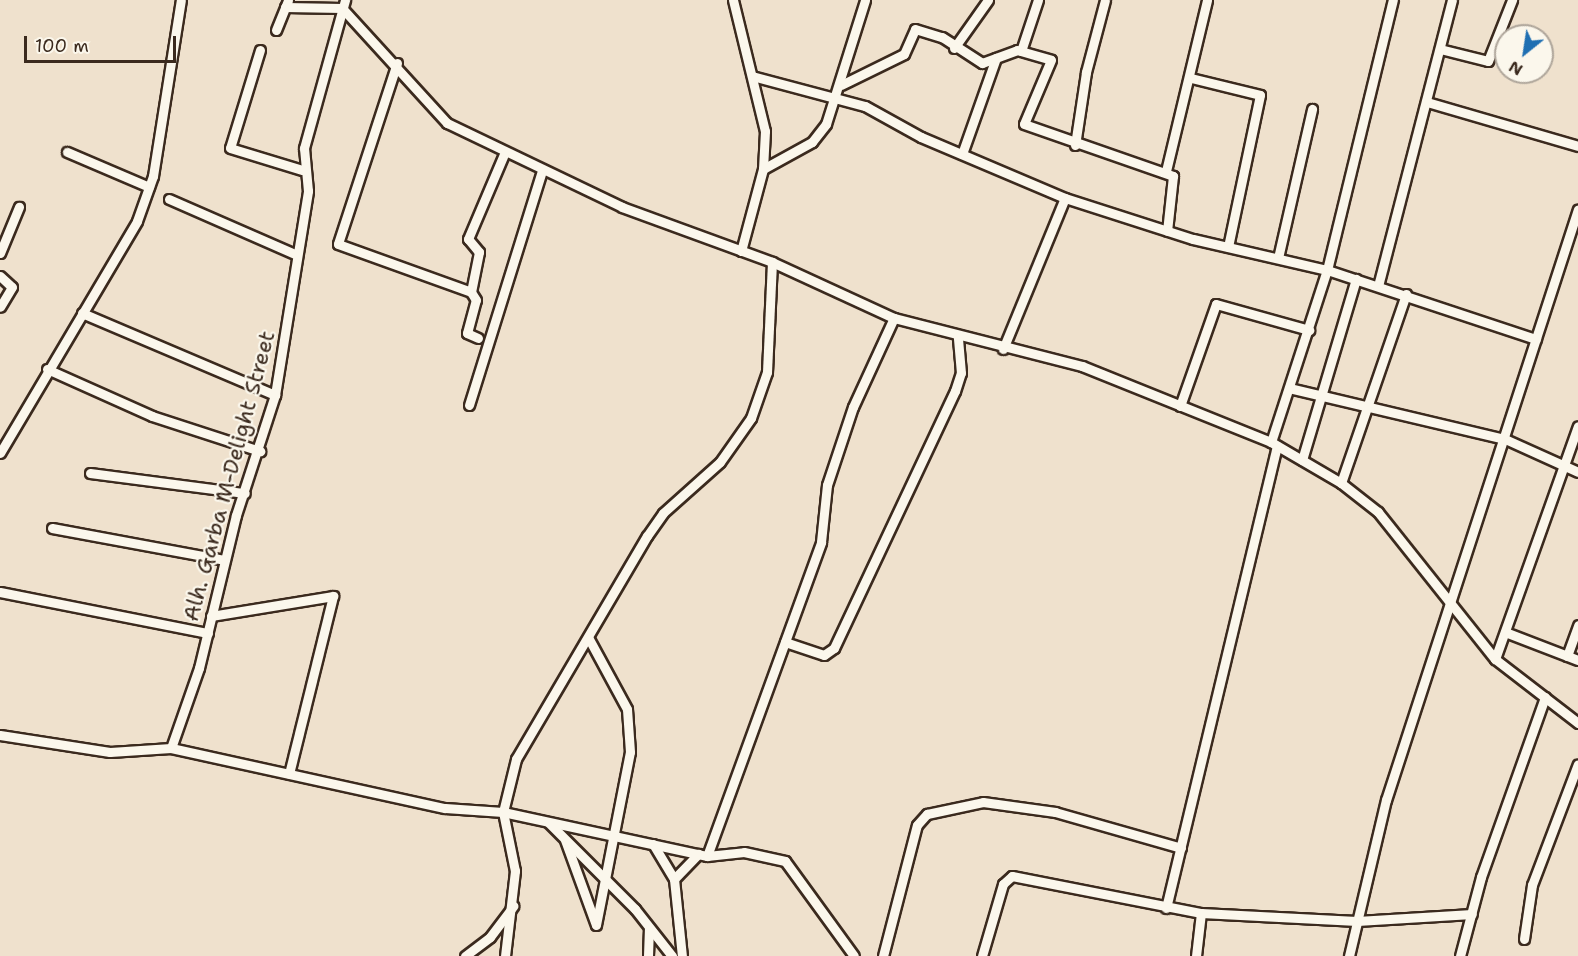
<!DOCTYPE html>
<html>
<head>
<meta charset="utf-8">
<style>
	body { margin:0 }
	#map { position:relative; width:1578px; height:956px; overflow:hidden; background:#efe1cd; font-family:"Shantell Sans",sans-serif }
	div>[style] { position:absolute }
	.roads { filter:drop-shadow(2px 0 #3b2a1e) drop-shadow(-2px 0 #3b2a1e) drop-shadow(0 2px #3b2a1e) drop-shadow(0 -2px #3b2a1e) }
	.street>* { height:9px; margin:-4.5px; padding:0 4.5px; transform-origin:4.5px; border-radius:4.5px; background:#fbf7ec }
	span { translate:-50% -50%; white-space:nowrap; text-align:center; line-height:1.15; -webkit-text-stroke:4.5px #fbf7ec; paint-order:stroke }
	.street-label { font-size:22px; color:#3b2a1e }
	.north { position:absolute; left:1494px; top:24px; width:60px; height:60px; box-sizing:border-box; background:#fbf7ec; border:2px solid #aea59a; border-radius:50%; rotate:210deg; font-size:16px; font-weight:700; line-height:24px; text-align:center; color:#3b2a1e }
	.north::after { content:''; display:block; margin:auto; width:21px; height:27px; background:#1f6fb2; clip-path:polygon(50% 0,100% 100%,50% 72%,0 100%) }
	.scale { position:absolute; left:24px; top:36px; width:152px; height:27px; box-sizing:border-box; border:3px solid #3b2a1e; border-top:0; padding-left:8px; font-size:18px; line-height:21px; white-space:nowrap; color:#3b2a1e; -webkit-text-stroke:4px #fbf7ec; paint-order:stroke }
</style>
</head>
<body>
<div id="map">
	<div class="roads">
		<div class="street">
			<div style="left:733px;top:0;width:135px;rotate:76.3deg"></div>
			<div style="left:765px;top:131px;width:38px;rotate:93deg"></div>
			<div style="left:763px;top:169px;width:85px;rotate:105deg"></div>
			<div style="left:285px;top:7px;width:57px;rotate:1deg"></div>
			<div style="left:342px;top:8px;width:156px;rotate:47.6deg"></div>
			<div style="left:447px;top:123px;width:194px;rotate:25.6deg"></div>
			<div style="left:622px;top:207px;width:160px;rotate:20.1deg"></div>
			<div style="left:772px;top:262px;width:134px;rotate:24.7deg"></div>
			<div style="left:894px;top:318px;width:194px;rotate:14.3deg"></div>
			<div style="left:1082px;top:366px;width:204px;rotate:21.9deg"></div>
			<div style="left:1271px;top:442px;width:81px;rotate:30.4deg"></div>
			<div style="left:1341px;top:483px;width:47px;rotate:38.1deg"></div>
			<div style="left:1378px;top:512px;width:188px;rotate:51.5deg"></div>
			<div style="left:1495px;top:659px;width:105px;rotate:37.6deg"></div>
			<div style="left:276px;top:30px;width:32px;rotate:-68deg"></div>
			<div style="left:954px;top:48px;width:59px;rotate:-54.7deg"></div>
			<div style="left:1440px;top:49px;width:49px;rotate:14deg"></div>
			<div style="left:1488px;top:61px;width:66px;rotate:-68.5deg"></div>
			<div style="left:260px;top:50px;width:102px;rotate:107deg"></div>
			<div style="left:230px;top:148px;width:75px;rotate:17deg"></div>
			<div style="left:1021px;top:51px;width:54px;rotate:-71.6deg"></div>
			<div style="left:397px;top:63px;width:190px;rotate:108.1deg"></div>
			<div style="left:338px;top:244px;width:141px;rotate:19.8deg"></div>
			<div style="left:752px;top:76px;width:117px;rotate:14.9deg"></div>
			<div style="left:865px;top:106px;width:64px;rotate:29deg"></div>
			<div style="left:921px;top:137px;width:156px;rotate:23deg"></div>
			<div style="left:1065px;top:198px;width:134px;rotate:17.8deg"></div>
			<div style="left:1193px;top:239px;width:138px;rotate:13deg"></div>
			<div style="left:1327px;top:270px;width:220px;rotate:18.3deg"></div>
			<div style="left:1191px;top:78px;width:71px;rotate:13.8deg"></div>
			<div style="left:1260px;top:95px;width:155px;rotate:101.9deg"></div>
			<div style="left:841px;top:85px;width:70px;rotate:-26.2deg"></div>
			<div style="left:904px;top:54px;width:27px;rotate:-66deg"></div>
			<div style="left:915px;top:29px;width:28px;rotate:17deg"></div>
			<div style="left:942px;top:37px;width:48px;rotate:33deg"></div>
			<div style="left:982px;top:63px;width:37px;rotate:-20deg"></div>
			<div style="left:1017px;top:50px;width:35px;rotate:16deg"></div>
			<div style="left:1051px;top:60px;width:69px;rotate:112.9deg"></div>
			<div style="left:1024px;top:124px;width:158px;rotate:19.2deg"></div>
			<div style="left:1173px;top:176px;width:55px;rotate:96.2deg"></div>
			<div style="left:1427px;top:102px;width:157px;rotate:16.2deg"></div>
			<div style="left:1075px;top:145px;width:74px;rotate:-81.4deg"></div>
			<div style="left:1086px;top:72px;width:74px;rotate:-75.2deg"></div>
			<div style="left:67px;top:152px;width:89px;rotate:23.1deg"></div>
			<div style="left:962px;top:154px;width:102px;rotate:-70.5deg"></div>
			<div style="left:763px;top:169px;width:56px;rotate:-28.9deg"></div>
			<div style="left:812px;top:142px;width:23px;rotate:-52deg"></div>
			<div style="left:826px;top:124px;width:130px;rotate:-72.5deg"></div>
			<div style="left:1166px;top:171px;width:176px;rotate:-76.5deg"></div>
			<div style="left:169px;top:199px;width:137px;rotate:23.6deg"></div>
			<div style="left:0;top:253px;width:50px;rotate:-67.6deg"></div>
			<div style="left:1278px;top:258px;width:153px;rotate:-77.1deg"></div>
			<div style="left:0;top:276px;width:16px;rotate:43deg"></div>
			<div style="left:12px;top:287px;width:23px;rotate:121deg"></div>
			<div style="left:1378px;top:286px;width:295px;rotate:-75.5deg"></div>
			<div style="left:82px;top:313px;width:210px;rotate:23deg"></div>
			<div style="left:478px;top:338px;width:12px;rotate:-156deg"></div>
			<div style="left:467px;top:333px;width:34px;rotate:-75deg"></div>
			<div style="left:476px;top:300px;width:9px;rotate:-122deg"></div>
			<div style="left:471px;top:292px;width:41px;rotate:-78.7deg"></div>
			<div style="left:479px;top:252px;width:17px;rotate:-130deg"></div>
			<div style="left:468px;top:239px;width:92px;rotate:-67deg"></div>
			<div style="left:1003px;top:349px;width:163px;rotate:-67.7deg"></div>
			<div style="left:47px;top:369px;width:115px;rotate:24.1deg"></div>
			<div style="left:152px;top:416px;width:114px;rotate:18deg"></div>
			<div style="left:1289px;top:388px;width:222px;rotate:13.3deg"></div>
			<div style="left:1505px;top:439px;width:80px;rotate:24.3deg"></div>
			<div style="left:469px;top:405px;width:245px;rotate:-72.7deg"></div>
			<div style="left:1180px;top:406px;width:108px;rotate:-70.6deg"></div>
			<div style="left:1216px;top:304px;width:97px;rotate:15.6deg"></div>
			<div style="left:1271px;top:442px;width:181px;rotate:-72deg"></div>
			<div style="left:1327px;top:270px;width:278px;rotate:-76.3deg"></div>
			<div style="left:0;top:453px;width:269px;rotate:-59.4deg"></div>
			<div style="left:137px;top:221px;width:48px;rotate:-70.4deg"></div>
			<div style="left:153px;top:176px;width:178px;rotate:-81deg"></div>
			<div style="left:1302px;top:460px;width:189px;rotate:-73.4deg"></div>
			<div style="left:90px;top:473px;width:156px;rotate:7.4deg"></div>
			<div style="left:1341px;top:483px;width:200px;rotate:-71deg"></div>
			<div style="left:52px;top:528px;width:175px;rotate:10.5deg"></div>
			<div style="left:0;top:592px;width:212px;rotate:11.2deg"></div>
			<div style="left:211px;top:616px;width:124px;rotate:-9.3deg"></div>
			<div style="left:333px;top:596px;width:183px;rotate:103.9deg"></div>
			<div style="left:1505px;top:632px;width:78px;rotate:21deg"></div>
			<div style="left:785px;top:642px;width:41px;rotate:18.4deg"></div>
			<div style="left:824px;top:655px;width:12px;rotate:-35deg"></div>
			<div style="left:834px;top:648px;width:284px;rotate:-64.8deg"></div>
			<div style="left:955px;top:391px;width:19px;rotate:-72deg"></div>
			<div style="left:961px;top:373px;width:36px;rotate:-95deg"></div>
			<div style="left:1567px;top:656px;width:33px;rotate:-70deg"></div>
			<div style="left:1495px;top:659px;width:247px;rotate:-70.4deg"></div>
			<div style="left:0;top:735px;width:111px;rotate:8.8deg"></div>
			<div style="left:110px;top:752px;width:61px;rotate:-3.8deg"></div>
			<div style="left:171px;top:748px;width:280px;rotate:12.4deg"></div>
			<div style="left:445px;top:808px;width:58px;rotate:3.9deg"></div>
			<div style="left:503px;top:812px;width:209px;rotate:12.2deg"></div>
			<div style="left:707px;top:856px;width:334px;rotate:-70deg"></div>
			<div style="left:821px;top:542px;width:57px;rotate:-84deg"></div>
			<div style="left:827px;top:485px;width:82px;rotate:-71.6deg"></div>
			<div style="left:853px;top:407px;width:98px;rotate:-65.3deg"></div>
			<div style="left:171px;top:748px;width:85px;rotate:-70.7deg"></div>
			<div style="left:199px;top:668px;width:157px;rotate:-76.4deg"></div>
			<div style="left:236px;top:515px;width:126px;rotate:-72deg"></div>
			<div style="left:275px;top:395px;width:207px;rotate:-80.8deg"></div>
			<div style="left:308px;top:191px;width:43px;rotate:-95.3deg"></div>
			<div style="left:304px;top:148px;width:154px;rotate:-74.5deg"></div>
			<div style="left:548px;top:822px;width:123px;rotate:45deg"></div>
			<div style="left:635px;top:909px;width:60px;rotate:51.8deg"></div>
			<div style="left:565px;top:840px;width:90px;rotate:70deg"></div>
			<div style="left:596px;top:925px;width:176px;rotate:-78.9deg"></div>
			<div style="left:630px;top:752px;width:43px;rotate:-94deg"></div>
			<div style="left:627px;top:709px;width:80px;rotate:-118.5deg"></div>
			<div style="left:653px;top:844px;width:41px;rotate:59deg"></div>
			<div style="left:674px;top:879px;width:77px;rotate:84.1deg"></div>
			<div style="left:707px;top:856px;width:37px;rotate:-6deg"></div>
			<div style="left:744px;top:852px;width:42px;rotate:12.4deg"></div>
			<div style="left:785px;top:861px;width:117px;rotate:54deg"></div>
			<div style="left:674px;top:879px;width:35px;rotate:-46deg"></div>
			<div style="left:1166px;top:908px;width:475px;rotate:-76.5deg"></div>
			<div style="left:1524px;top:939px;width:55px;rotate:-81.6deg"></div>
			<div style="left:1532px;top:885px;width:129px;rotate:-69.2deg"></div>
			<div style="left:465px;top:956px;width:31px;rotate:-37deg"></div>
			<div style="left:490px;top:937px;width:39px;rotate:-53deg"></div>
			<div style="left:505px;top:956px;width:86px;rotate:-83.3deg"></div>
			<div style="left:515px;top:871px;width:60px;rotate:-101.5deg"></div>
			<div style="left:503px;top:812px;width:55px;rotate:-76.2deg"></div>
			<div style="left:516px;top:759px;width:259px;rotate:-59.6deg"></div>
			<div style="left:647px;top:536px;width:28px;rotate:-55deg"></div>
			<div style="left:663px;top:513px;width:76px;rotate:-41.8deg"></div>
			<div style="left:720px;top:462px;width:54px;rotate:-54.8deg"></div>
			<div style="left:751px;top:418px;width:49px;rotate:-70.8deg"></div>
			<div style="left:767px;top:372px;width:110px;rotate:-87.4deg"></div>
			<div style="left:648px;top:956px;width:27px;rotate:-88deg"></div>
			<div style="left:883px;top:956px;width:135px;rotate:-75.5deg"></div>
			<div style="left:917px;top:825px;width:15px;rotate:-48deg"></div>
			<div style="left:927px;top:814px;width:57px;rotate:-12.1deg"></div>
			<div style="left:983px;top:802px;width:73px;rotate:7.9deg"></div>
			<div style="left:1055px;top:812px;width:131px;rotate:15.9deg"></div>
			<div style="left:982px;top:956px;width:75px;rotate:-73.7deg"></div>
			<div style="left:1003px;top:884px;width:12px;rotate:-42deg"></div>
			<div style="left:1012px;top:876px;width:193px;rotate:11.1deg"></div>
			<div style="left:1201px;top:913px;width:156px;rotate:2.9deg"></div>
			<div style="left:1357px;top:921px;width:115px;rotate:-3.5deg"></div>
			<div style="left:1196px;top:956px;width:43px;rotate:-83.4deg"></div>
			<div style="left:1349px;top:956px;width:160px;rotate:-76.7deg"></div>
			<div style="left:1386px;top:800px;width:621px;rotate:-72deg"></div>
			<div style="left:1460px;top:956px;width:82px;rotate:-75.1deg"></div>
			<div style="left:1481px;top:877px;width:191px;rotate:-70.4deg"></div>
		</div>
	</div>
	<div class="street-label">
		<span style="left:229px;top:476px;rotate:-75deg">Alh. Garba M-Delight Street</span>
	</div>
	<div class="north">N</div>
	<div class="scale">100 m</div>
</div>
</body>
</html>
